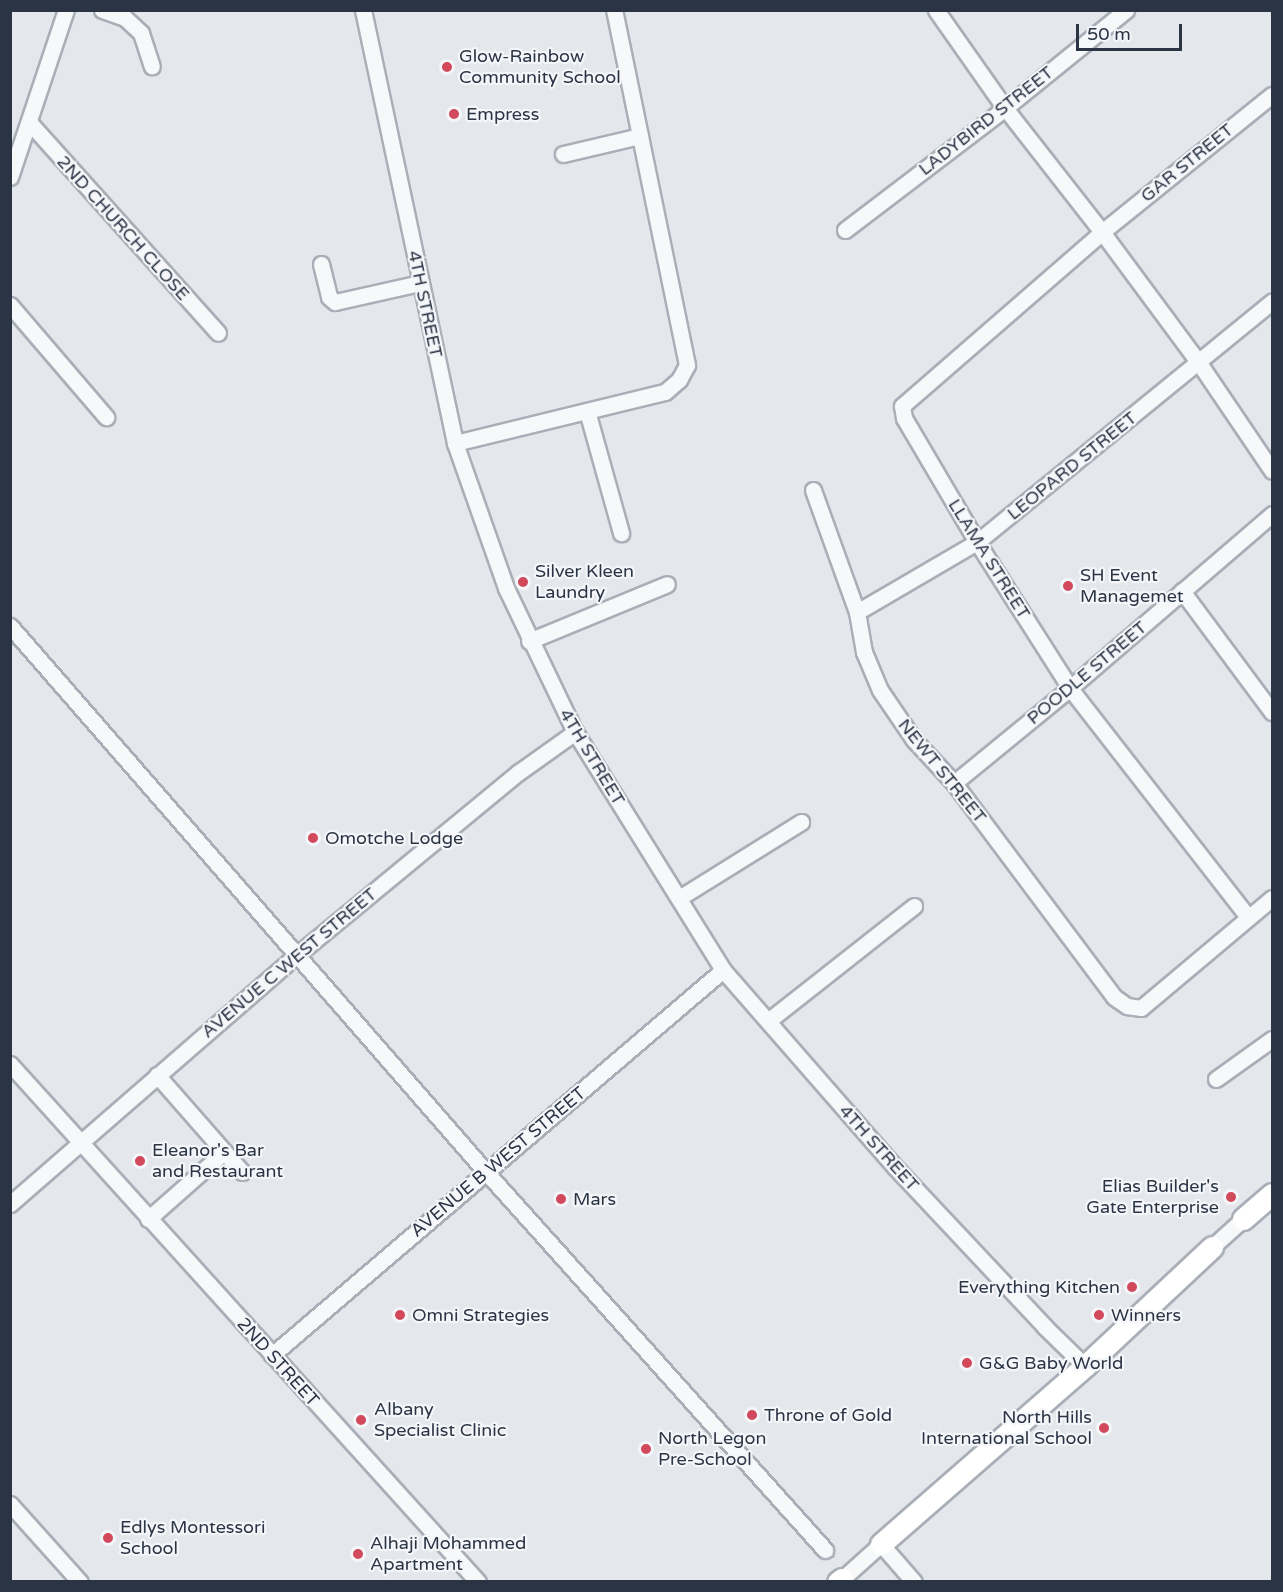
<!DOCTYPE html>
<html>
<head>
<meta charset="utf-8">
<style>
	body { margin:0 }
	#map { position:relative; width:1283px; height:1592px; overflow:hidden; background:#e4e7ec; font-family:"Varela Round",sans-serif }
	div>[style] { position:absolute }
	.roads { filter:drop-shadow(2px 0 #a9aeb7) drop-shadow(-2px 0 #a9aeb7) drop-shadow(0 2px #a9aeb7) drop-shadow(0 -2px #a9aeb7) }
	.street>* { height:15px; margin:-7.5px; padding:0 7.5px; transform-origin:7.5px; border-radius:7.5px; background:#f7f8fa }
	.secondary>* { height:21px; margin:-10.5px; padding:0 10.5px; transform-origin:10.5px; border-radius:10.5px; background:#fff }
	.dots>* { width:16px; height:16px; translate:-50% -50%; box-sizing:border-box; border:3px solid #f4f6f9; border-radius:50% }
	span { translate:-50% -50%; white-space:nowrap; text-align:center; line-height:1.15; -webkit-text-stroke:4.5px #f4f6f9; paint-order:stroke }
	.poi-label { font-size:18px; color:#2b3445 }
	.left { translate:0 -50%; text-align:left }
	.right { translate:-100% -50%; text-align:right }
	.street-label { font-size:18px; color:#2b3445 }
	.frame { position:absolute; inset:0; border:12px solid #2b3445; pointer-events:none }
	.scale { position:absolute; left:1076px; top:24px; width:106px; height:27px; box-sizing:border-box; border:3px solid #2b3445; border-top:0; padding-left:8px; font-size:18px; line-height:21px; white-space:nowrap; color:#2b3445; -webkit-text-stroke:4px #f4f6f9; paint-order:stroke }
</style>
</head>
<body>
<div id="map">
	<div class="roads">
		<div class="street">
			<div style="left:102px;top:10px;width:24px;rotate:19deg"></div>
			<div style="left:125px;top:18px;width:22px;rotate:43deg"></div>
			<div style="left:141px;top:33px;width:35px;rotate:72deg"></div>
			<div style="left:363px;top:10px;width:443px;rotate:78deg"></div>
			<div style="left:455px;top:443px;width:154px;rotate:70.6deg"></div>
			<div style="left:506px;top:588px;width:160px;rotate:64.4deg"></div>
			<div style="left:575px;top:732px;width:280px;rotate:58.1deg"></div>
			<div style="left:723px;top:970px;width:262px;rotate:48.9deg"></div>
			<div style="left:895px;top:1167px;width:219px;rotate:46.8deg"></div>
			<div style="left:1045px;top:1327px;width:56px;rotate:44.3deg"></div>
			<div style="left:936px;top:10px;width:120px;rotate:54.9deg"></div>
			<div style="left:1005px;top:108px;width:157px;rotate:52deg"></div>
			<div style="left:1102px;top:232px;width:163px;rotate:53.5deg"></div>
			<div style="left:1199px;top:363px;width:130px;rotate:55.9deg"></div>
			<div style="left:29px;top:122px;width:283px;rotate:48.1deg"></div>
			<div style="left:563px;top:154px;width:79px;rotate:-13.2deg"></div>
			<div style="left:10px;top:177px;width:176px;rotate:-71.5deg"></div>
			<div style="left:845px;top:230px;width:201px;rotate:-37.3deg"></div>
			<div style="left:1005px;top:108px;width:156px;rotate:-39deg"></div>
			<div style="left:321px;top:264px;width:34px;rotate:76deg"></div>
			<div style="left:329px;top:297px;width:8px;rotate:40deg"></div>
			<div style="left:335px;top:302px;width:87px;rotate:-12.6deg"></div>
			<div style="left:10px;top:305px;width:148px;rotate:49.4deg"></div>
			<div style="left:587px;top:411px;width:127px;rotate:74.4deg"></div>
			<div style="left:455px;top:443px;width:216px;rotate:-13.7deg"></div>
			<div style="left:665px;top:392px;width:18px;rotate:-41deg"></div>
			<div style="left:679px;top:380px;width:17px;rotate:-62deg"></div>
			<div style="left:687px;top:365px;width:362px;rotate:-101.6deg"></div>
			<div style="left:813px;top:490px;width:130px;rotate:70.2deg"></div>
			<div style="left:857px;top:612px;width:41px;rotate:80.1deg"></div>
			<div style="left:864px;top:652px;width:41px;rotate:67.2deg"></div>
			<div style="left:880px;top:690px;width:60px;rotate:55.8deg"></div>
			<div style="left:914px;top:740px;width:59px;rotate:47.1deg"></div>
			<div style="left:954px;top:783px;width:267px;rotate:53.2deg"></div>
			<div style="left:1114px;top:997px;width:16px;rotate:35deg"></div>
			<div style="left:1127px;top:1006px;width:14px;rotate:8deg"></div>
			<div style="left:1141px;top:1008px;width:171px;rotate:-40deg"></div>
			<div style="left:1182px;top:591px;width:151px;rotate:53.4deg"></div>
			<div style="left:857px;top:612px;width:139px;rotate:-30.3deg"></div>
			<div style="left:977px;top:542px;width:381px;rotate:-39.2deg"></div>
			<div style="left:10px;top:626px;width:724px;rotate:48.92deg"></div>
			<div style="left:486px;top:1172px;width:508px;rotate:48.11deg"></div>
			<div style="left:529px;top:641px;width:149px;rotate:-22.4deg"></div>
			<div style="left:954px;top:783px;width:150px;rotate:-39.3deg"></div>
			<div style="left:1070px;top:688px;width:267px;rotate:-40.7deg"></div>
			<div style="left:679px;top:898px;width:144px;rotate:-31.9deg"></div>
			<div style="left:1248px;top:917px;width:290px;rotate:-127.9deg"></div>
			<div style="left:1070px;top:688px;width:173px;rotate:-122.5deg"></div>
			<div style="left:977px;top:542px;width:144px;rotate:-120.5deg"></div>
			<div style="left:904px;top:418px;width:12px;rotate:-99deg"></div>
			<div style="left:902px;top:406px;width:265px;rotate:-41deg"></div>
			<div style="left:1102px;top:232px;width:218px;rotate:-38.9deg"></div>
			<div style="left:768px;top:1021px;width:186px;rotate:-38.2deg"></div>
			<div style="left:10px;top:1064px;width:698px;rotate:47.9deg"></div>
			<div style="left:157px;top:1075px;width:129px;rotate:48.8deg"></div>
			<div style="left:1216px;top:1079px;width:69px;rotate:-35.5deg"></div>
			<div style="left:10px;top:1204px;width:381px;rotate:-41deg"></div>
			<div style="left:298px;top:954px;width:286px;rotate:-39.5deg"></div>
			<div style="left:519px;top:772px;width:69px;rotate:-35.5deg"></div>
			<div style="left:148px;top:1219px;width:101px;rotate:-41.4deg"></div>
			<div style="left:1212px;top:1247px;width:42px;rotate:-42.1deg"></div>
			<div style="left:272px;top:1355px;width:593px;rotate:-40.49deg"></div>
			<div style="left:10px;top:1504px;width:105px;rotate:48.1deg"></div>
			<div style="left:842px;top:1579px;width:52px;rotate:-41.9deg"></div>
			<div style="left:881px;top:1544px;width:50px;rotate:49deg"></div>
		</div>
		<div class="secondary">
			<div style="left:1243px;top:1219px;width:38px;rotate:-41deg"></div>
			<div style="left:881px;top:1544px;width:271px;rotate:-41.1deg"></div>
			<div style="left:1085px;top:1366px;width:174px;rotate:-43.1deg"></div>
			<div style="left:838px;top:1582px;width:5px;rotate:-37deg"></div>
		</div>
	</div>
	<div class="dots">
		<div style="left:447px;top:67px;background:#d1495b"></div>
		<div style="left:454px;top:114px;background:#d1495b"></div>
		<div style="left:523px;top:582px;background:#d1495b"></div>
		<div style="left:1068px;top:586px;background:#d1495b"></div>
		<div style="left:313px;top:838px;background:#d1495b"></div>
		<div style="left:140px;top:1161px;background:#d1495b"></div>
		<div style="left:1231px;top:1197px;background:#d1495b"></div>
		<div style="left:561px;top:1199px;background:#d1495b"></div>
		<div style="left:1132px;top:1287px;background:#d1495b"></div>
		<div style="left:400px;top:1315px;background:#d1495b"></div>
		<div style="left:1099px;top:1315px;background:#d1495b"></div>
		<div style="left:967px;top:1363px;background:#d1495b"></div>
		<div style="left:752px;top:1415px;background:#d1495b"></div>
		<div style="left:361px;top:1420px;background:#d1495b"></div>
		<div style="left:1104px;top:1428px;background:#d1495b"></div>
		<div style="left:646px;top:1449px;background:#d1495b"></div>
		<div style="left:108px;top:1538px;background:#d1495b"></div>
		<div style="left:358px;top:1554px;background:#d1495b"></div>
	</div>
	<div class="poi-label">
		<span class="left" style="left:459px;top:67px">Glow-Rainbow<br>Community School</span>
		<span class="left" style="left:466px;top:114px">Empress</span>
		<span class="left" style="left:535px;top:582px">Silver Kleen<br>Laundry</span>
		<span class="left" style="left:1080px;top:586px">SH Event<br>Managemet</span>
		<span class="left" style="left:325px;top:838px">Omotche Lodge</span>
		<span class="left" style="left:152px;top:1161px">Eleanor's Bar<br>and Restaurant</span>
		<span class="right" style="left:1219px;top:1197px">Elias Builder's<br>Gate Enterprise</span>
		<span class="left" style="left:573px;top:1199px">Mars</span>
		<span class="right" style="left:1120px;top:1287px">Everything Kitchen</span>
		<span class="left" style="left:412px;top:1315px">Omni Strategies</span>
		<span class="left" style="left:1111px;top:1315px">Winners</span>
		<span class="left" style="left:979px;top:1363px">G&amp;G Baby World</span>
		<span class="left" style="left:374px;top:1420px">Albany<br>Specialist Clinic</span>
		<span class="left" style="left:764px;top:1415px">Throne of Gold</span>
		<span class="right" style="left:1092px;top:1428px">North Hills<br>International School</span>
		<span class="left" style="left:658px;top:1449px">North Legon<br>Pre-School</span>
		<span class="left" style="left:120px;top:1538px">Edlys Montessori<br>School</span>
		<span class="left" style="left:370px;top:1554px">Alhaji Mohammed<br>Apartment</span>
	</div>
	<div class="street-label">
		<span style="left:986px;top:121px;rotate:-38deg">LADYBIRD STREET</span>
		<span style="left:1187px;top:163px;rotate:-39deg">GAR STREET</span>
		<span style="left:123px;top:228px;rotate:48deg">2ND CHURCH CLOSE</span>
		<span style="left:425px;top:304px;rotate:78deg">4TH STREET</span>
		<span style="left:1072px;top:466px;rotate:-39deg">LEOPARD STREET</span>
		<span style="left:989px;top:559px;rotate:58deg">LLAMA STREET</span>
		<span style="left:1087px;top:673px;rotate:-40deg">POODLE STREET</span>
		<span style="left:592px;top:757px;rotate:59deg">4TH STREET</span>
		<span style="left:942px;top:771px;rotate:51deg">NEWT STREET</span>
		<span style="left:289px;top:963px;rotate:-40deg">AVENUE C WEST STREET</span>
		<span style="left:879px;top:1148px;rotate:48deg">4TH STREET</span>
		<span style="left:498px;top:1162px;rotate:-40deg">AVENUE B WEST STREET</span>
		<span style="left:278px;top:1362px;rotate:48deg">2ND STREET</span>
	</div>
	<div class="frame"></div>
	<div class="scale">50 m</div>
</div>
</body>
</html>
